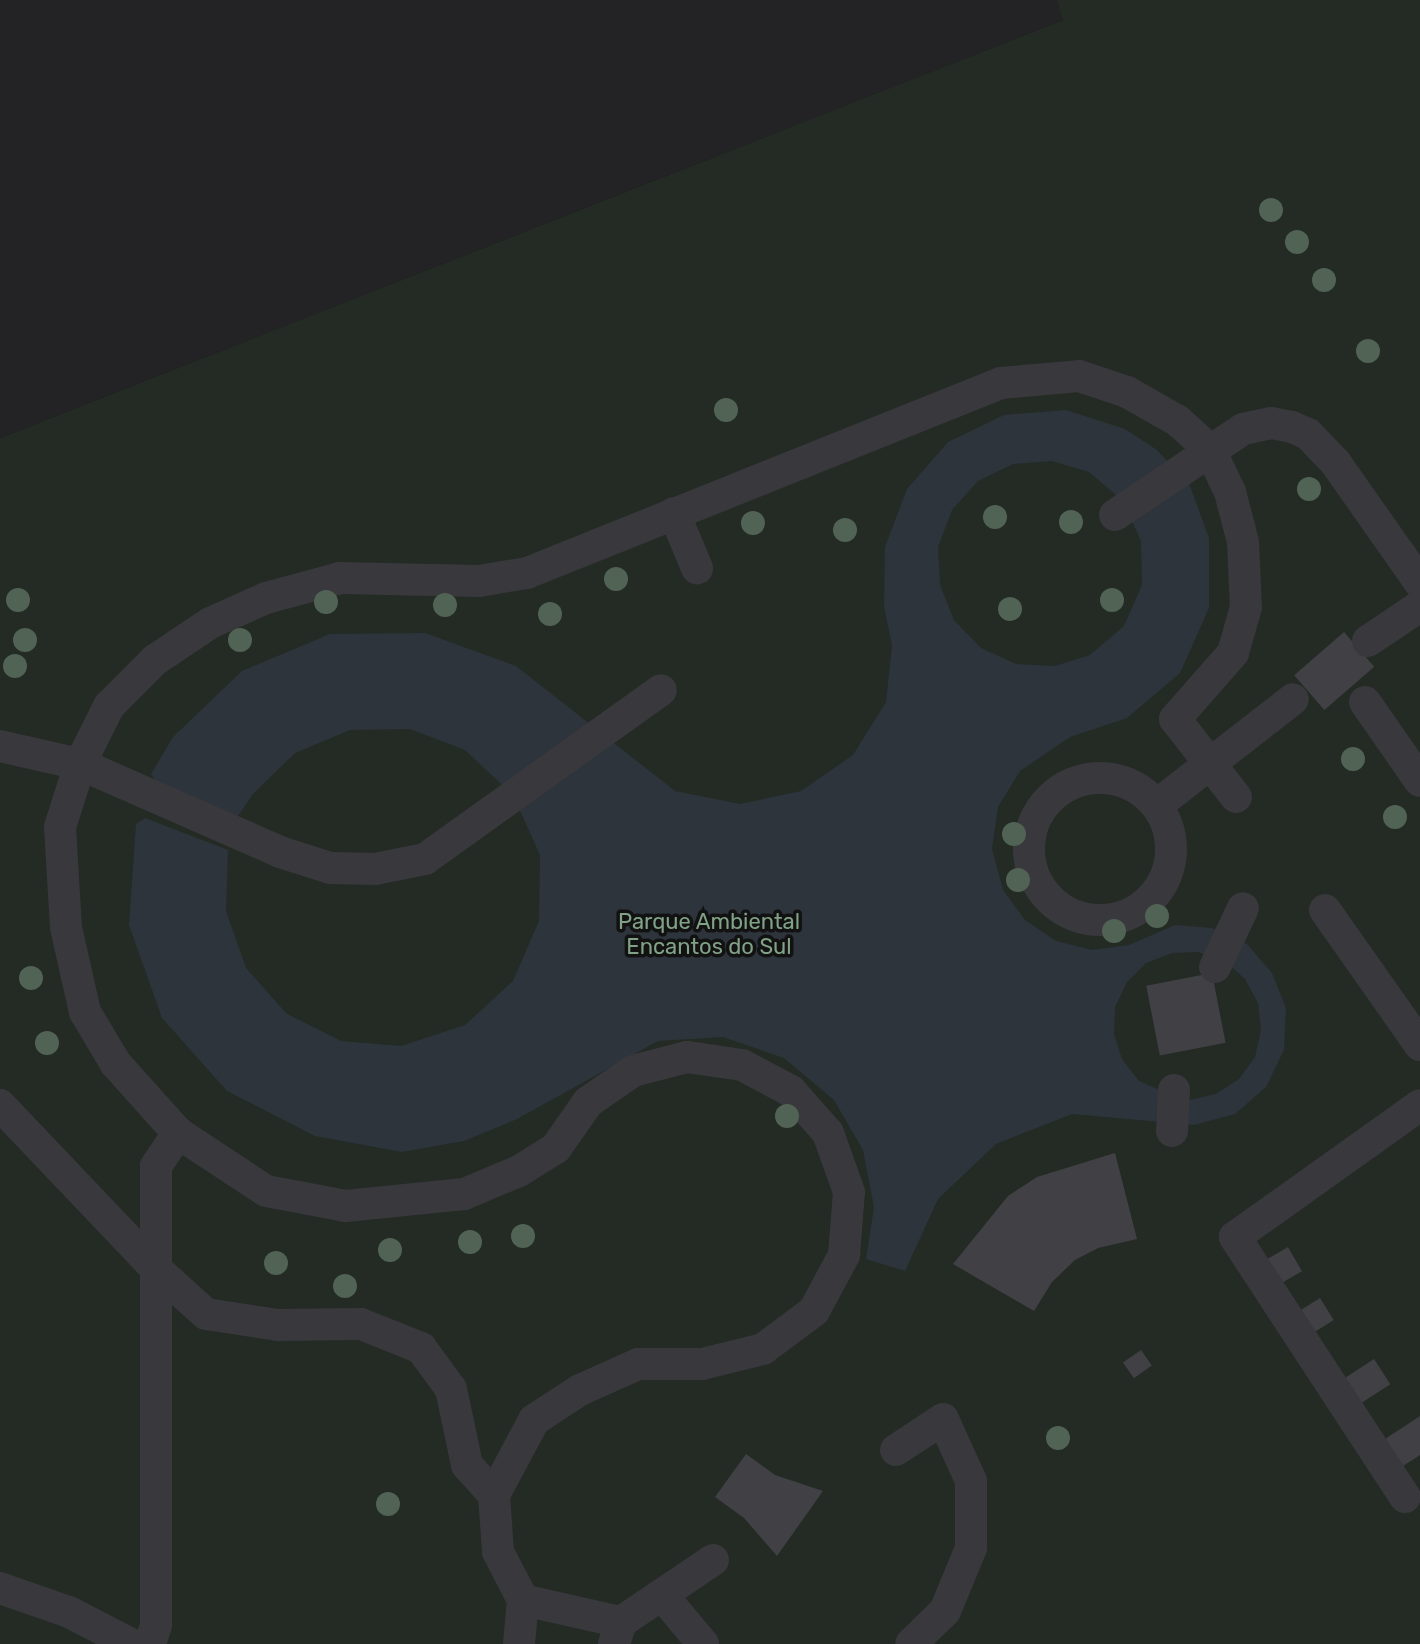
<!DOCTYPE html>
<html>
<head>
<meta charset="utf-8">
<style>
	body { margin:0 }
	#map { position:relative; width:1420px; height:1644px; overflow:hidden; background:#171718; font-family:Rubik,sans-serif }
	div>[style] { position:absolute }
	.built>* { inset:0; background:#232325 }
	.green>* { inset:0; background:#232b24 }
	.water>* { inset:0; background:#2d343c }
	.building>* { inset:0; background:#414145; transform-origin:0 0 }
	.street>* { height:32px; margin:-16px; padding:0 16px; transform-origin:16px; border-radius:16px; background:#38383d }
	.street>.ring { margin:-16px; padding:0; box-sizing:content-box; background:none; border:32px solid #38383d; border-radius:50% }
	.trees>* { width:24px; height:24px; margin:-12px; border-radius:50%; background:#516355 }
	span { translate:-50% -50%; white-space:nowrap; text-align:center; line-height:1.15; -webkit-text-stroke:7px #121213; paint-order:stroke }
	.park-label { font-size:22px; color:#81a287 }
</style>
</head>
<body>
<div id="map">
	<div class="built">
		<div style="clip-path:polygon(0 0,1114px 0,0 438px)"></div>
	</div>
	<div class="green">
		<div style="clip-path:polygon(1057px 0,1420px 0,1420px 1644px,0 1644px,0 438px,1063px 20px)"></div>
	</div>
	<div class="water">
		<div style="clip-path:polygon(evenodd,1066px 410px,1125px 429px,1157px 450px,1190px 486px,1209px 538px,1209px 608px,1180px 673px,1127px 718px,1070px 737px,1020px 771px,998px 807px,992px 849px,1003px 890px,1025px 920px,1056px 941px,1092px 950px,1129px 945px,1175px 925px,1212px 928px,1247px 944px,1272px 973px,1286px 1008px,1284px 1050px,1266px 1087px,1235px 1114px,1194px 1125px,1072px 1114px,996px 1144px,938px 1199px,905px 1271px,866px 1259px,874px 1207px,863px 1150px,834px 1100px,784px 1058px,723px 1037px,658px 1041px,517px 1119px,464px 1141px,402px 1152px,315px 1136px,227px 1091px,162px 1018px,129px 925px,136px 824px,145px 818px,228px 850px,226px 911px,246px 968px,287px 1014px,341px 1041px,401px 1046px,465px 1025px,513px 981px,539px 921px,540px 855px,513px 795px,465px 750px,410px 729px,350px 730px,295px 753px,253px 794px,236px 819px,158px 785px,151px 774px,173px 737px,242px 671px,330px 634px,425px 633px,516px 666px,675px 791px,740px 804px,801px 791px,853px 755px,886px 702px,892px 646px,884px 606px,885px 547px,907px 489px,948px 442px,1004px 415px,1066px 410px,1052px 461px,1089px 472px,1123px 501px,1141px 541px,1142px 585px,1124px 626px,1090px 655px,1055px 666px,1016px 664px,981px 648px,954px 620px,940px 585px,938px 547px,952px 510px,978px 481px,1013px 464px,1052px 461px,1066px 410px,1198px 952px,1225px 961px,1245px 979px,1258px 1003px,1261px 1030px,1255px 1057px,1239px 1079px,1216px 1094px,1185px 1101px,1139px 1081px,1122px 1059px,1114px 1034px,1115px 1007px,1127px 982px,1146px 963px,1172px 953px,1198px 952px)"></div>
	</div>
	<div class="building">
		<div style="left:1344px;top:632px;width:46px;height:66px;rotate:49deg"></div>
		<div style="left:1212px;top:973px;width:71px;height:67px;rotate:79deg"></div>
		<div style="clip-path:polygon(1115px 1153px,1137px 1239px,1098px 1248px,1075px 1260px,1052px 1282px,1034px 1311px,953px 1264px,1008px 1196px,1037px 1177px)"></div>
		<div style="left:1288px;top:1247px;width:28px;height:32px;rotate:60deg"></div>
		<div style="left:1320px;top:1298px;width:26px;height:31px;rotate:58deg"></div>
		<div style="left:1141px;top:1350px;width:19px;height:22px;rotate:55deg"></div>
		<div style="left:1374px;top:1359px;width:30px;height:37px;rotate:57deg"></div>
		<div style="clip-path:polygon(1420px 1416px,1420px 1455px,1397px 1470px,1379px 1443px)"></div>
		<div style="clip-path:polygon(746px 1454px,775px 1475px,823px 1491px,777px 1556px,744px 1518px,715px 1497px)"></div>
	</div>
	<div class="street">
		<div style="left:674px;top:513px;width:60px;rotate:67.3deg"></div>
		<div style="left:1115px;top:515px;width:154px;rotate:-33.9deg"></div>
		<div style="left:1243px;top:429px;width:29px;rotate:-12deg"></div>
		<div style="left:1271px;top:423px;width:21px;rotate:11deg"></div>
		<div style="left:1292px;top:427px;width:17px;rotate:24deg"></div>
		<div style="left:1308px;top:434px;width:39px;rotate:46deg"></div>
		<div style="left:1335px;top:462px;width:148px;rotate:54.9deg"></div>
		<div style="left:1368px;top:641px;width:63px;rotate:-33.9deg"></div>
		<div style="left:1365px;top:702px;width:96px;rotate:55.2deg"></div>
		<div style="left:0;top:746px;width:82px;rotate:12.7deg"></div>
		<div style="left:80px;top:764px;width:219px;rotate:23.7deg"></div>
		<div style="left:280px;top:852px;width:52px;rotate:17.7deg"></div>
		<div style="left:330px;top:868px;width:45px;rotate:1.3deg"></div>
		<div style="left:375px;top:869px;width:51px;rotate:-11.3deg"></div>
		<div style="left:425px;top:859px;width:290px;rotate:-35.6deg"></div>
		<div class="ring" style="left:1029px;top:778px;width:110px;height:110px"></div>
		<div style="left:1157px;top:805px;width:172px;rotate:-37.9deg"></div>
		<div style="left:1325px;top:910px;width:165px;rotate:54.9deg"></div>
		<div style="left:1215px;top:967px;width:65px;rotate:-64.6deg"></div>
		<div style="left:0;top:1105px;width:226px;rotate:46.4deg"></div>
		<div style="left:156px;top:1269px;width:67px;rotate:42deg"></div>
		<div style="left:206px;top:1314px;width:73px;rotate:8.7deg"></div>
		<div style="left:278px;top:1325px;width:83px;rotate:-0.7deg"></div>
		<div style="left:361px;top:1324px;width:65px;rotate:21.8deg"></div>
		<div style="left:421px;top:1348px;width:51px;rotate:53.8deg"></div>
		<div style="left:451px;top:1389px;width:78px;rotate:78.1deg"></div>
		<div style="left:467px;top:1465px;width:40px;rotate:48deg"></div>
		<div style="left:1172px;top:1131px;width:41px;rotate:-87.2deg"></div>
		<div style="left:896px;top:1450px;width:56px;rotate:-33.4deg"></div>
		<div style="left:943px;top:1419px;width:68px;rotate:65.7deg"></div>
		<div style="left:971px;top:1481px;width:67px;rotate:90deg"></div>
		<div style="left:971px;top:1548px;width:68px;rotate:112.4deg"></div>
		<div style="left:945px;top:1611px;width:47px;rotate:135.9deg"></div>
		<div style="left:1405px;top:1497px;width:311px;rotate:-123.2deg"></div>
		<div style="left:1235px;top:1237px;width:227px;rotate:-35.5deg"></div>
		<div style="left:0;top:1588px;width:73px;rotate:19.2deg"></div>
		<div style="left:69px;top:1612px;width:70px;rotate:27.3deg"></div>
		<div style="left:662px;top:1595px;width:64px;rotate:50.1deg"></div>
		<div style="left:523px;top:1600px;width:54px;rotate:-117.5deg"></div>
		<div style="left:498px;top:1552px;width:57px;rotate:-94deg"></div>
		<div style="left:494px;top:1495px;width:85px;rotate:-61.9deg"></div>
		<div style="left:534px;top:1420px;width:55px;rotate:-33.1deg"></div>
		<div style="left:580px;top:1390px;width:64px;rotate:-24.1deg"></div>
		<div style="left:638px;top:1364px;width:64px"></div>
		<div style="left:702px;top:1364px;width:63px;rotate:-13.8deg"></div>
		<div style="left:763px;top:1349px;width:64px;rotate:-36.7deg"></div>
		<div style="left:814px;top:1311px;width:64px;rotate:-61.8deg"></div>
		<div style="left:844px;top:1255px;width:63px;rotate:-85.5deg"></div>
		<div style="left:849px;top:1192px;width:63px;rotate:-109.6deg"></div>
		<div style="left:828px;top:1133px;width:56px;rotate:-131.4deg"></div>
		<div style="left:791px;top:1091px;width:55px;rotate:-152deg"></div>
		<div style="left:742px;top:1065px;width:56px;rotate:-171.7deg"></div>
		<div style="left:687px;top:1057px;width:56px;rotate:165.5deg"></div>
		<div style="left:633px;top:1071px;width:55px;rotate:145.4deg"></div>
		<div style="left:588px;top:1102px;width:56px;rotate:124.8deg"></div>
		<div style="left:556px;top:1148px;width:44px;rotate:148.1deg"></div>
		<div style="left:519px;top:1171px;width:60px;rotate:157.3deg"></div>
		<div style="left:464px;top:1194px;width:119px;rotate:174.2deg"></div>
		<div style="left:346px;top:1206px;width:81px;rotate:-169.4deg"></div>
		<div style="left:266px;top:1191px;width:105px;rotate:-146.6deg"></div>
		<div style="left:178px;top:1133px;width:93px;rotate:-131.9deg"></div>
		<div style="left:116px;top:1064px;width:61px;rotate:-120.8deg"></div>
		<div style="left:85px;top:1012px;width:86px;rotate:-102.7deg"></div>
		<div style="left:66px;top:928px;width:101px;rotate:-93.4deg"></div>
		<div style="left:60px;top:827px;width:66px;rotate:-72.4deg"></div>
		<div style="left:80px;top:764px;width:65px;rotate:-63.4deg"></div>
		<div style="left:109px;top:706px;width:65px;rotate:-45deg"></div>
		<div style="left:155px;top:660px;width:66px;rotate:-33.9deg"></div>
		<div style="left:210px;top:623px;width:61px;rotate:-24.1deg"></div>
		<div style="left:266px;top:598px;width:77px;rotate:-15.1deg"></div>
		<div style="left:340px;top:578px;width:139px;rotate:1.2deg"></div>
		<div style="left:479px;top:581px;width:49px;rotate:-9.5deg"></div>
		<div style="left:527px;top:573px;width:511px;rotate:-21.84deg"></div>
		<div style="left:1001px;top:383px;width:78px;rotate:-5.1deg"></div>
		<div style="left:1079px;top:376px;width:51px;rotate:18.4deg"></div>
		<div style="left:1127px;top:392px;width:59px;rotate:29.6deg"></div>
		<div style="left:1178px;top:421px;width:43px;rotate:42.2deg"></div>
		<div style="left:1210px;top:450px;width:47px;rotate:64.5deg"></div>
		<div style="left:1230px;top:492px;width:52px;rotate:75.4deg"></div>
		<div style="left:1243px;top:542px;width:65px;rotate:87.4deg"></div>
		<div style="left:1246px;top:607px;width:48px;rotate:105.8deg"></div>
		<div style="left:1233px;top:653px;width:88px;rotate:131.3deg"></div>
		<div style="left:1175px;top:719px;width:99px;rotate:52deg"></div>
		<div style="left:150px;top:1644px;width:20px;rotate:-72deg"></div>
		<div style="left:156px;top:1625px;width:459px;rotate:-90deg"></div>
		<div style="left:156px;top:1166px;width:40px;rotate:-56deg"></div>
		<div style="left:519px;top:1644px;width:44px;rotate:-84.8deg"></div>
		<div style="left:523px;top:1600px;width:100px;rotate:12.7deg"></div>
		<div style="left:614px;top:1644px;width:23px;rotate:-72deg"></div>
		<div style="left:621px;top:1622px;width:111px;rotate:-34deg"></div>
	</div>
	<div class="trees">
		<div style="left:1271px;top:210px"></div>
		<div style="left:1297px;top:242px"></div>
		<div style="left:1324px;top:280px"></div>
		<div style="left:1368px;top:351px"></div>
		<div style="left:726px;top:410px"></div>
		<div style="left:1309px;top:489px"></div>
		<div style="left:995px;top:517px"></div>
		<div style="left:1071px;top:522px"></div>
		<div style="left:753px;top:523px"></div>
		<div style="left:845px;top:530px"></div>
		<div style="left:616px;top:579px"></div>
		<div style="left:18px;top:600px"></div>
		<div style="left:1112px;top:600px"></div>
		<div style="left:326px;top:602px"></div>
		<div style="left:445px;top:605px"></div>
		<div style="left:1010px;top:609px"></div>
		<div style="left:550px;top:614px"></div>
		<div style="left:25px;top:640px"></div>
		<div style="left:240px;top:640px"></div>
		<div style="left:15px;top:666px"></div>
		<div style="left:1353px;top:759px"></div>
		<div style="left:1395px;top:817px"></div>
		<div style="left:1014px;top:834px"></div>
		<div style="left:1018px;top:880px"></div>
		<div style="left:1157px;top:916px"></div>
		<div style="left:1114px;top:931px"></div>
		<div style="left:31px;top:978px"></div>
		<div style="left:47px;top:1043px"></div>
		<div style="left:787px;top:1116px"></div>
		<div style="left:523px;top:1236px"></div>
		<div style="left:470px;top:1242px"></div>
		<div style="left:390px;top:1250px"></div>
		<div style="left:276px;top:1263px"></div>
		<div style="left:345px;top:1286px"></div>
		<div style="left:1058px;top:1438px"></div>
		<div style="left:388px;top:1504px"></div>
	</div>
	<div class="park-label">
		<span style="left:709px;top:934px">Parque Ambiental<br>Encantos do Sul</span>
	</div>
</div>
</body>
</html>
